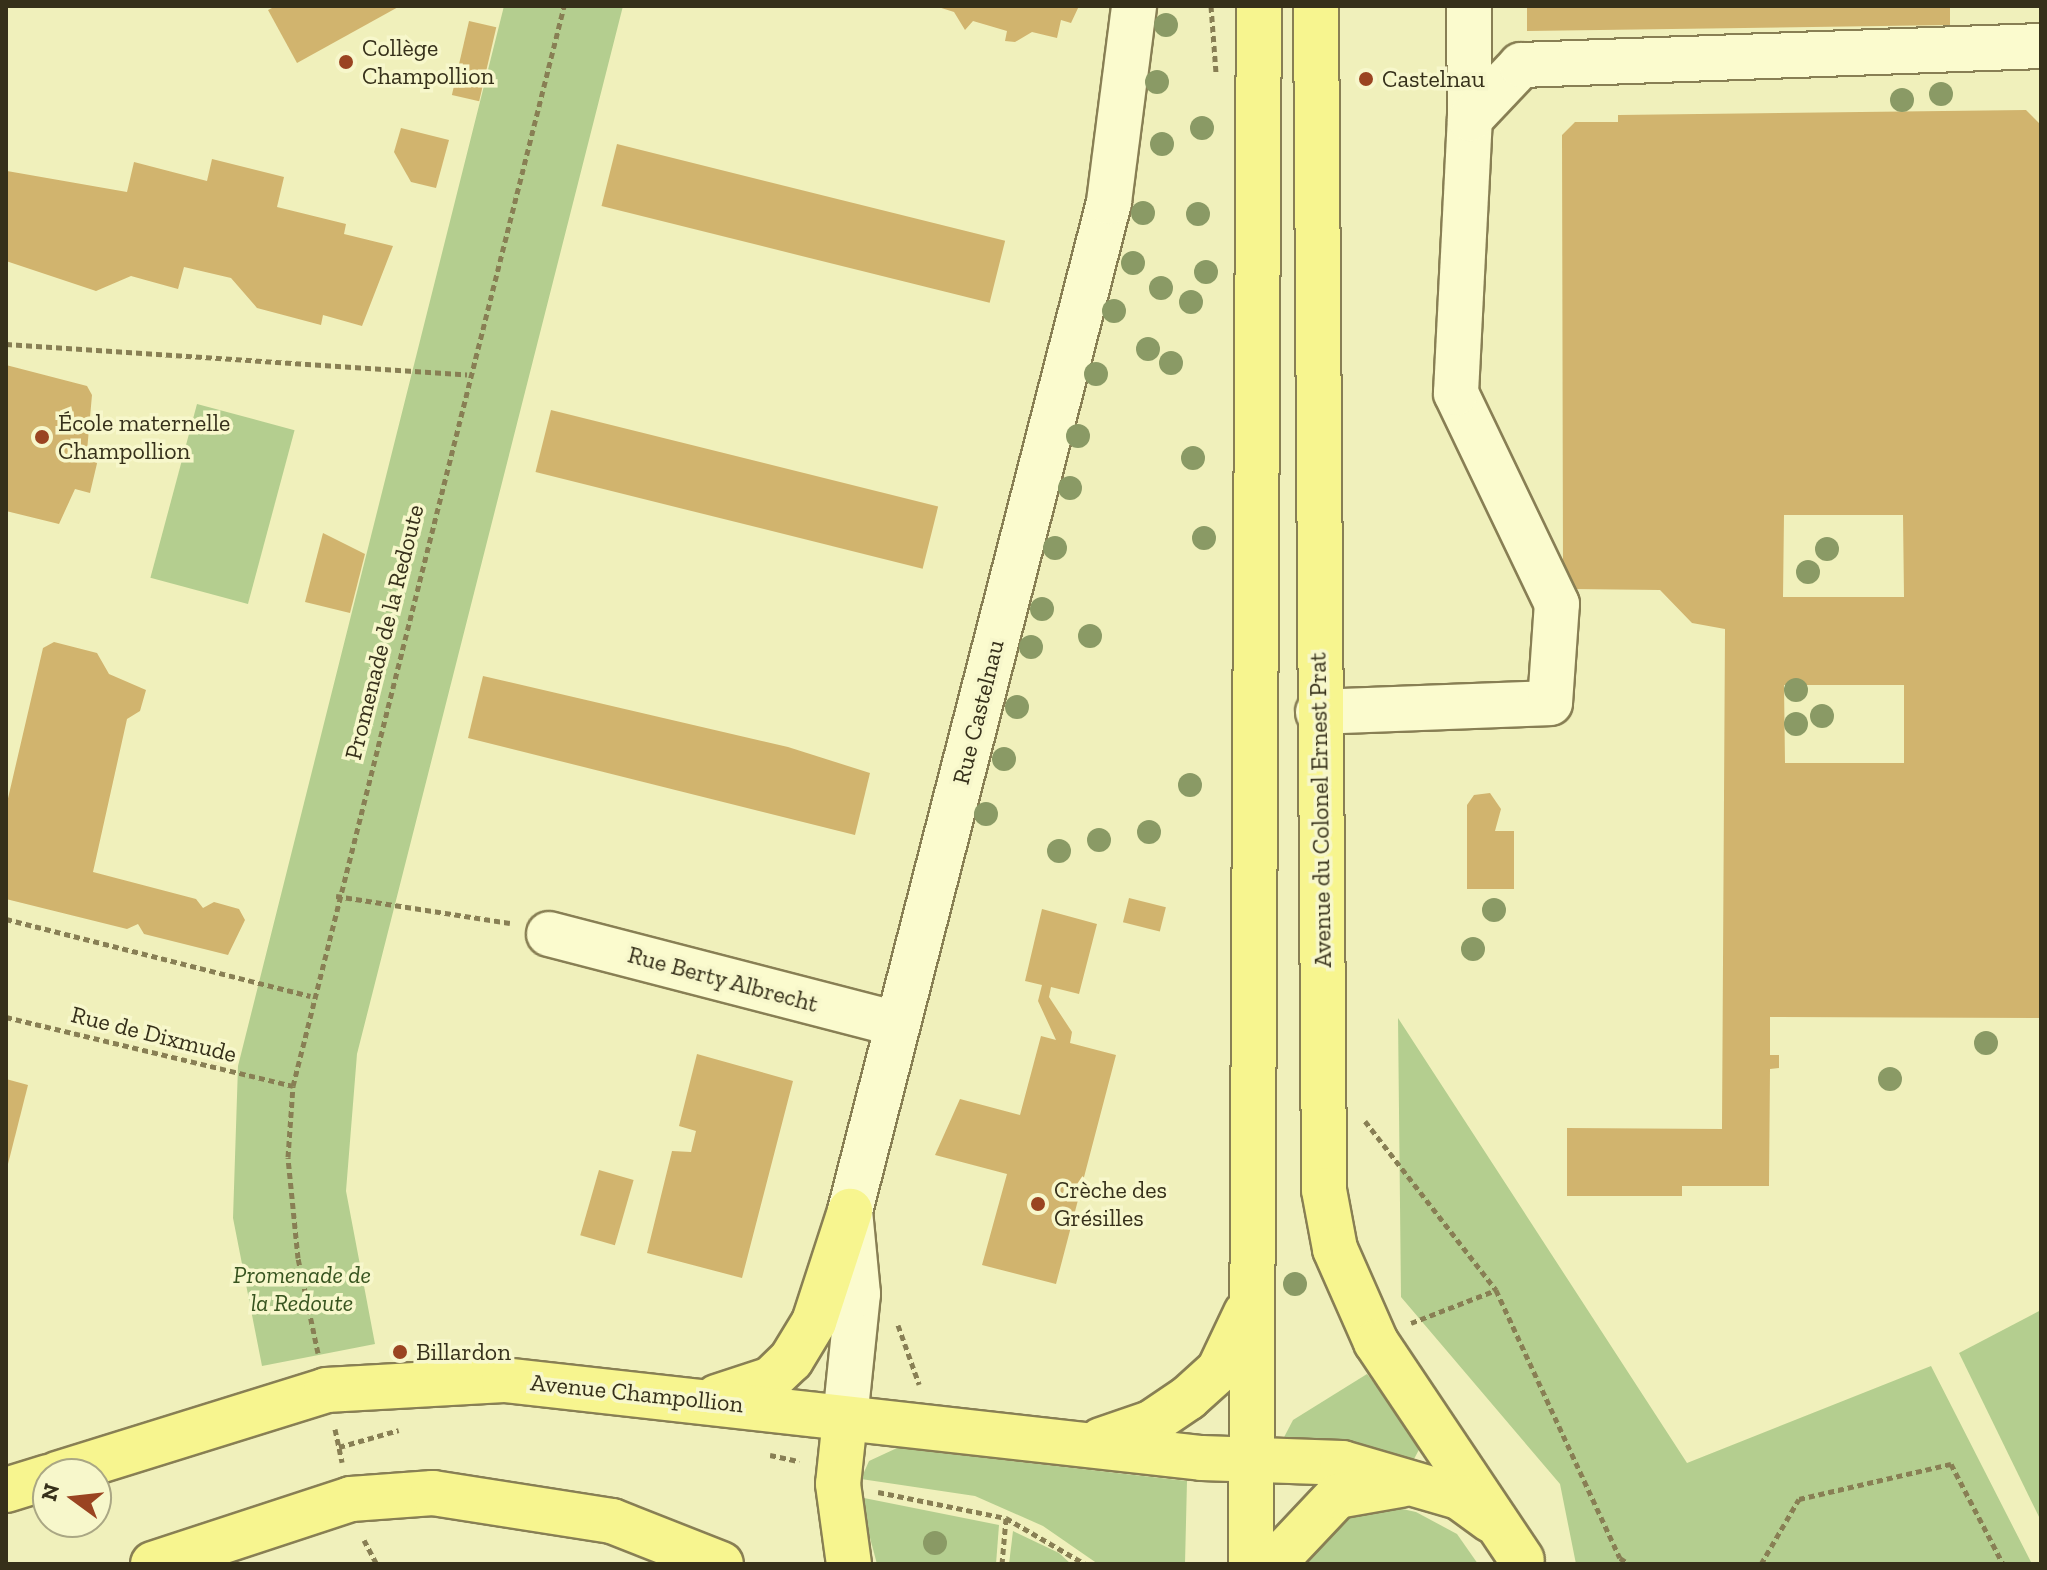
<!DOCTYPE html>
<html>
<head>
<meta charset="utf-8">
<style>
	body { margin:0 }
	#map { position:relative; width:2047px; height:1570px; overflow:hidden; background:#f0f0bb; font-family:"Zilla Slab",serif }
	div>[style] { position:absolute }
	.green>* { inset:0; background:#b4ce8f; transform-origin:0 0 }
	.building>* { inset:0; background:#d1b46e; transform-origin:0 0 }
	.path>* { height:5px; margin-top:-2.5px; transform-origin:0; background:repeating-linear-gradient(90deg,#887f54 0 6px,transparent 0 10px) }
	.roads { filter:drop-shadow(2px 0 #887f54) drop-shadow(-2px 0 #887f54) drop-shadow(0 2px #887f54) drop-shadow(0 -2px #887f54) }
	.minor>* { height:44px; margin:-22px; padding:0 22px; transform-origin:22px; border-radius:22px; background:#fbfbce }
	.major>* { height:44px; margin:-22px; padding:0 22px; transform-origin:22px; border-radius:22px; background:#f7f58f }
	.trees>* { width:24px; height:24px; margin:-12px; border-radius:50%; background:#8a9a65 }
	.dots>* { width:22px; height:22px; translate:-50% -50%; box-sizing:border-box; border:4px solid #f7f7cb; border-radius:50% }
	span { translate:-50% -50%; white-space:nowrap; text-align:center; line-height:1.15; -webkit-text-stroke:7px #f7f7cb; paint-order:stroke }
	.poi-label { font-size:24px; color:#36301a }
	.left { translate:0 -50%; text-align:left }
	.street-label { font-size:24px; color:#36301a }
	.park-label { font-size:24px; color:#37541f; font-style:italic }
	.frame { position:absolute; inset:0; border:8px solid #36301a; pointer-events:none }
	.north { position:absolute; left:32px; top:1458px; width:80px; height:80px; box-sizing:border-box; background:#f7f7cb; border:2px solid #aaa784; border-radius:50%; rotate:285deg; font-size:22px; font-weight:700; line-height:32px; text-align:center; color:#36301a }
	.north::after { content:''; display:block; margin:auto; width:28px; height:36px; background:#9a4421; clip-path:polygon(50% 0,100% 100%,50% 72%,0 100%) }
</style>
</head>
<body>
<div id="map">
	<div class="green">
		<div style="clip-path:polygon(504px 6px,623px 6px,357px 1054px,346px 1191px,375px 1344px,262px 1366px,233px 1218px,238px 1066px)"></div>
		<div style="left:197px;top:404px;width:101px;height:180px;rotate:15deg"></div>
		<div style="clip-path:polygon(1398px 1018px,1687px 1463px,1931px 1366px,2032px 1564px,1576px 1564px,1560px 1484px,1401px 1297px)"></div>
		<div style="clip-path:polygon(2041px 1310px,2041px 1521px,1959px 1353px)"></div>
		<div style="clip-path:polygon(1367px 1374px,1422px 1444px,1414px 1459px,1281px 1443px,1293px 1420px)"></div>
		<div style="clip-path:polygon(897px 1448px,1187px 1481px,1185px 1564px,1098px 1564px,1043px 1526px,975px 1496px,861px 1479px,869px 1461px)"></div>
		<div style="clip-path:polygon(859px 1497px,999px 1525px,996px 1564px,877px 1564px)"></div>
		<div style="clip-path:polygon(1380px 1504px,1416px 1512px,1457px 1534px,1478px 1564px,1295px 1564px,1333px 1518px)"></div>
		<div style="clip-path:polygon(1013px 1531px,1059px 1553px,1071px 1564px,1009px 1564px)"></div>
	</div>
	<div class="building">
		<div style="clip-path:polygon(276px 6px,400px 6px,297px 63px,268px 10px)"></div>
		<div style="clip-path:polygon(935px 6px,1079px 6px,1071px 23px,1061px 20px,1057px 38px,1032px 32px,1015px 42px,1005px 41px,1007px 31px,973px 21px,965px 30px,954px 12px)"></div>
		<div style="clip-path:polygon(1527px 6px,1950px 6px,1950px 25px,1527px 31px)"></div>
		<div style="left:469px;top:21px;width:28px;height:76px;rotate:13deg"></div>
		<div style="clip-path:polygon(evenodd,2026px 110px,2041px 125px,2041px 1018px,1770px 1017px,1770px 1055px,1779px 1055px,1779px 1068px,1770px 1069px,1769px 1186px,1682px 1186px,1682px 1196px,1567px 1196px,1567px 1128px,1722px 1129px,1725px 629px,1692px 623px,1660px 590px,1572px 589px,1563px 573px,1562px 135px,1575px 122px,1618px 122px,1618px 115px,2026px 110px,1784px 515px,1903px 515px,1904px 597px,1783px 597px,1784px 515px,2026px 110px,1784px 685px,1904px 685px,1904px 763px,1785px 763px,1784px 685px)"></div>
		<div style="clip-path:polygon(401px 128px,449px 140px,436px 188px,411px 182px,394px 152px)"></div>
		<div style="left:617px;top:144px;width:400px;height:64px;rotate:14deg"></div>
		<div style="clip-path:polygon(212px 159px,284px 177px,277px 207px,346px 224px,344px 234px,393px 246px,362px 326px,323px 315px,321px 325px,257px 308px,231px 278px,184px 267px,178px 289px,131px 276px,96px 291px,6px 261px,7px 171px,127px 192px,134px 162px,207px 181px)"></div>
		<div style="clip-path:polygon(6px 365px,87px 386px,92px 395px,87px 451px,99px 455px,90px 493px,75px 489px,59px 524px,6px 511px)"></div>
		<div style="left:551px;top:410px;width:399px;height:64px;rotate:14deg"></div>
		<div style="clip-path:polygon(323px 533px,365px 554px,350px 613px,305px 602px)"></div>
		<div style="clip-path:polygon(54px 642px,97px 653px,109px 674px,146px 690px,140px 711px,127px 719px,93px 872px,196px 899px,203px 908px,214px 902px,239px 909px,245px 920px,228px 955px,144px 934px,138px 924px,127px 929px,6px 899px,6px 807px,43px 648px)"></div>
		<div style="clip-path:polygon(483px 676px,788px 747px,870px 773px,855px 835px,468px 738px)"></div>
		<div style="clip-path:polygon(1490px 793px,1501px 809px,1495px 831px,1514px 831px,1514px 889px,1467px 889px,1467px 805px,1474px 795px)"></div>
		<div style="left:1129px;top:898px;width:38px;height:25px;rotate:14deg"></div>
		<div style="clip-path:polygon(1042px 909px,1097px 924px,1079px 994px,1051px 987px,1049px 997px,1072px 1032px,1070px 1043px,1116px 1055px,1056px 1284px,982px 1265px,1007px 1174px,935px 1155px,960px 1099px,1020px 1115px,1041px 1036px,1056px 1040px,1038px 1001px,1042px 985px,1025px 981px)"></div>
		<div style="clip-path:polygon(697px 1054px,793px 1081px,742px 1278px,647px 1253px,672px 1151px,691px 1152px,696px 1131px,679px 1126px)"></div>
		<div style="clip-path:polygon(6px 1079px,28px 1085px,7px 1168px,6px 1168px)"></div>
		<div style="left:599px;top:1170px;width:36px;height:68px;rotate:16deg"></div>
	</div>
	<div class="path">
		<div style="left:1211px;top:6px;width:66px;rotate:85.7deg"></div>
		<div style="left:6px;top:344px;width:462px;rotate:3.8deg"></div>
		<div style="left:336px;top:896px;width:176px;rotate:8.8deg"></div>
		<div style="left:6px;top:919px;width:314px;rotate:14.2deg"></div>
		<div style="left:6px;top:1017px;width:295px;rotate:13.5deg"></div>
		<div style="left:1365px;top:1121px;width:214px;rotate:52.2deg"></div>
		<div style="left:1496px;top:1290px;width:295px;rotate:65.2deg"></div>
		<div style="left:1620px;top:1558px;width:11px;rotate:34deg"></div>
		<div style="left:1411px;top:1323px;width:91px;rotate:-21.2deg"></div>
		<div style="left:898px;top:1325px;width:63px;rotate:70.4deg"></div>
		<div style="left:318px;top:1353px;width:97px;rotate:-101.9deg"></div>
		<div style="left:298px;top:1258px;width:101px;rotate:-95.7deg"></div>
		<div style="left:288px;top:1157px;width:71px;rotate:-86deg"></div>
		<div style="left:293px;top:1086px;width:1113px;rotate:-75.91deg"></div>
		<div style="left:335px;top:1429px;width:34px;rotate:78deg"></div>
		<div style="left:339px;top:1447px;width:62px;rotate:-15.8deg"></div>
		<div style="left:770px;top:1455px;width:30px;rotate:12deg"></div>
		<div style="left:878px;top:1492px;width:131px;rotate:11.5deg"></div>
		<div style="left:1006px;top:1518px;width:91px;rotate:30.2deg"></div>
		<div style="left:364px;top:1540px;width:27px;rotate:62deg"></div>
		<div style="left:1002px;top:1564px;width:46px;rotate:-85deg"></div>
		<div style="left:1761px;top:1564px;width:75px;rotate:-59.7deg"></div>
		<div style="left:1799px;top:1499px;width:156px;rotate:-13deg"></div>
		<div style="left:1951px;top:1464px;width:113px;rotate:62.5deg"></div>
	</div>
	<div class="roads">
		<div class="minor">
			<div style="left:1469px;top:6px;width:113px;rotate:89.5deg"></div>
			<div style="left:1318px;top:712px;width:232px;rotate:-2.2deg"></div>
			<div style="left:1550px;top:703px;width:99px;rotate:-86deg"></div>
			<div style="left:1557px;top:604px;width:234px;rotate:-115.6deg"></div>
			<div style="left:1456px;top:393px;width:274px;rotate:-87.1deg"></div>
			<div style="left:1470px;top:119px;width:74px;rotate:-46.6deg"></div>
			<div style="left:1521px;top:65px;width:520px;rotate:-2.09deg"></div>
			<div style="left:549px;top:934px;width:358px;rotate:14.5deg"></div>
			<div style="left:845px;top:1419px;width:126px;rotate:-84.1deg"></div>
			<div style="left:858px;top:1294px;width:83px;rotate:-95.5deg"></div>
			<div style="left:850px;top:1211px;width:1042px;rotate:-75.6deg"></div>
			<div style="left:1109px;top:202px;width:198px;rotate:-82.7deg"></div>
		</div>
		<div class="major">
			<div style="left:1316px;top:6px;width:1184px;rotate:89.61deg"></div>
			<div style="left:1324px;top:1190px;width:60px;rotate:79.4deg"></div>
			<div style="left:1335px;top:1249px;width:102px;rotate:66.2deg"></div>
			<div style="left:1376px;top:1342px;width:262px;rotate:56.2deg"></div>
			<div style="left:717px;top:1397px;width:57px;rotate:-18.4deg"></div>
			<div style="left:771px;top:1379px;width:28px;rotate:-44deg"></div>
			<div style="left:791px;top:1360px;width:44px;rotate:-58.8deg"></div>
			<div style="left:814px;top:1322px;width:117px;rotate:-72deg"></div>
			<div style="left:845px;top:1419px;width:65px;rotate:96.1deg"></div>
			<div style="left:838px;top:1484px;width:81px;rotate:82.2deg"></div>
			<div style="left:1101px;top:1440px;width:53px;rotate:-18.8deg"></div>
			<div style="left:1151px;top:1423px;width:45px;rotate:-34deg"></div>
			<div style="left:1188px;top:1398px;width:42px;rotate:-42.1deg"></div>
			<div style="left:1219px;top:1370px;width:63px;rotate:-64.7deg"></div>
			<div style="left:57px;top:1474px;width:282px;rotate:-17.3deg"></div>
			<div style="left:326px;top:1390px;width:178px;rotate:-3.2deg"></div>
			<div style="left:504px;top:1380px;width:702px;rotate:6.38deg"></div>
			<div style="left:1202px;top:1458px;width:140px;rotate:2deg"></div>
			<div style="left:1342px;top:1463px;width:122px;rotate:16.2deg"></div>
			<div style="left:1459px;top:1497px;width:39px;rotate:36deg"></div>
			<div style="left:6px;top:1490px;width:44px;rotate:-17.2deg"></div>
			<div style="left:153px;top:1564px;width:208px;rotate:-18.2deg"></div>
			<div style="left:351px;top:1499px;width:82px;rotate:-4.2deg"></div>
			<div style="left:433px;top:1493px;width:181px;rotate:8.9deg"></div>
			<div style="left:612px;top:1521px;width:117px;rotate:21.5deg"></div>
			<div style="left:1251px;top:1564px;width:1558px;rotate:-89.71deg"></div>
			<div style="left:1273px;top:1564px;width:93px;rotate:-46.7deg"></div>
			<div style="left:1337px;top:1496px;width:65px;rotate:-9.8deg"></div>
		</div>
	</div>
	<div class="trees">
		<div style="left:1166px;top:25px"></div>
		<div style="left:1157px;top:82px"></div>
		<div style="left:1941px;top:94px"></div>
		<div style="left:1902px;top:100px"></div>
		<div style="left:1202px;top:128px"></div>
		<div style="left:1162px;top:144px"></div>
		<div style="left:1143px;top:213px"></div>
		<div style="left:1198px;top:214px"></div>
		<div style="left:1133px;top:263px"></div>
		<div style="left:1206px;top:272px"></div>
		<div style="left:1161px;top:288px"></div>
		<div style="left:1191px;top:302px"></div>
		<div style="left:1114px;top:311px"></div>
		<div style="left:1148px;top:349px"></div>
		<div style="left:1171px;top:363px"></div>
		<div style="left:1096px;top:374px"></div>
		<div style="left:1078px;top:436px"></div>
		<div style="left:1193px;top:458px"></div>
		<div style="left:1070px;top:488px"></div>
		<div style="left:1204px;top:538px"></div>
		<div style="left:1055px;top:548px"></div>
		<div style="left:1827px;top:549px"></div>
		<div style="left:1808px;top:572px"></div>
		<div style="left:1042px;top:609px"></div>
		<div style="left:1090px;top:636px"></div>
		<div style="left:1031px;top:647px"></div>
		<div style="left:1796px;top:690px"></div>
		<div style="left:1017px;top:707px"></div>
		<div style="left:1822px;top:716px"></div>
		<div style="left:1796px;top:724px"></div>
		<div style="left:1004px;top:759px"></div>
		<div style="left:1190px;top:785px"></div>
		<div style="left:986px;top:814px"></div>
		<div style="left:1149px;top:832px"></div>
		<div style="left:1099px;top:840px"></div>
		<div style="left:1059px;top:851px"></div>
		<div style="left:1494px;top:910px"></div>
		<div style="left:1473px;top:949px"></div>
		<div style="left:1986px;top:1043px"></div>
		<div style="left:1890px;top:1079px"></div>
		<div style="left:1295px;top:1284px"></div>
		<div style="left:935px;top:1543px"></div>
	</div>
	<div class="dots">
		<div style="left:346px;top:62px;background:#9a4421"></div>
		<div style="left:1366px;top:79px;background:#9a4421"></div>
		<div style="left:42px;top:437px;background:#9a4421"></div>
		<div style="left:1038px;top:1204px;background:#9a4421"></div>
		<div style="left:400px;top:1352px;background:#9a4421"></div>
	</div>
	<div class="poi-label">
		<span class="left" style="left:362px;top:62px">Collège<br>Champollion</span>
		<span class="left" style="left:1382px;top:79px">Castelnau</span>
		<span class="left" style="left:58px;top:437px">École maternelle<br>Champollion</span>
		<span class="left" style="left:1054px;top:1204px">Crèche des<br>Grésilles</span>
		<span class="left" style="left:416px;top:1352px">Billardon</span>
	</div>
	<div class="street-label">
		<span style="left:384px;top:632px;rotate:-76deg">Promenade de la Redoute</span>
		<span style="left:978px;top:712px;rotate:-76deg">Rue Castelnau</span>
		<span style="left:1320px;top:810px;rotate:-91deg">Avenue du Colonel Ernest Prat</span>
		<span style="left:723px;top:979px;rotate:15deg">Rue Berty Albrecht</span>
		<span style="left:154px;top:1034px;rotate:14deg">Rue de Dixmude</span>
		<span style="left:637px;top:1393px;rotate:6deg">Avenue Champollion</span>
	</div>
	<div class="park-label">
		<span style="left:302px;top:1289px">Promenade de<br>la Redoute</span>
	</div>
	<div class="frame"></div>
	<div class="north">N</div>
</div>
</body>
</html>
